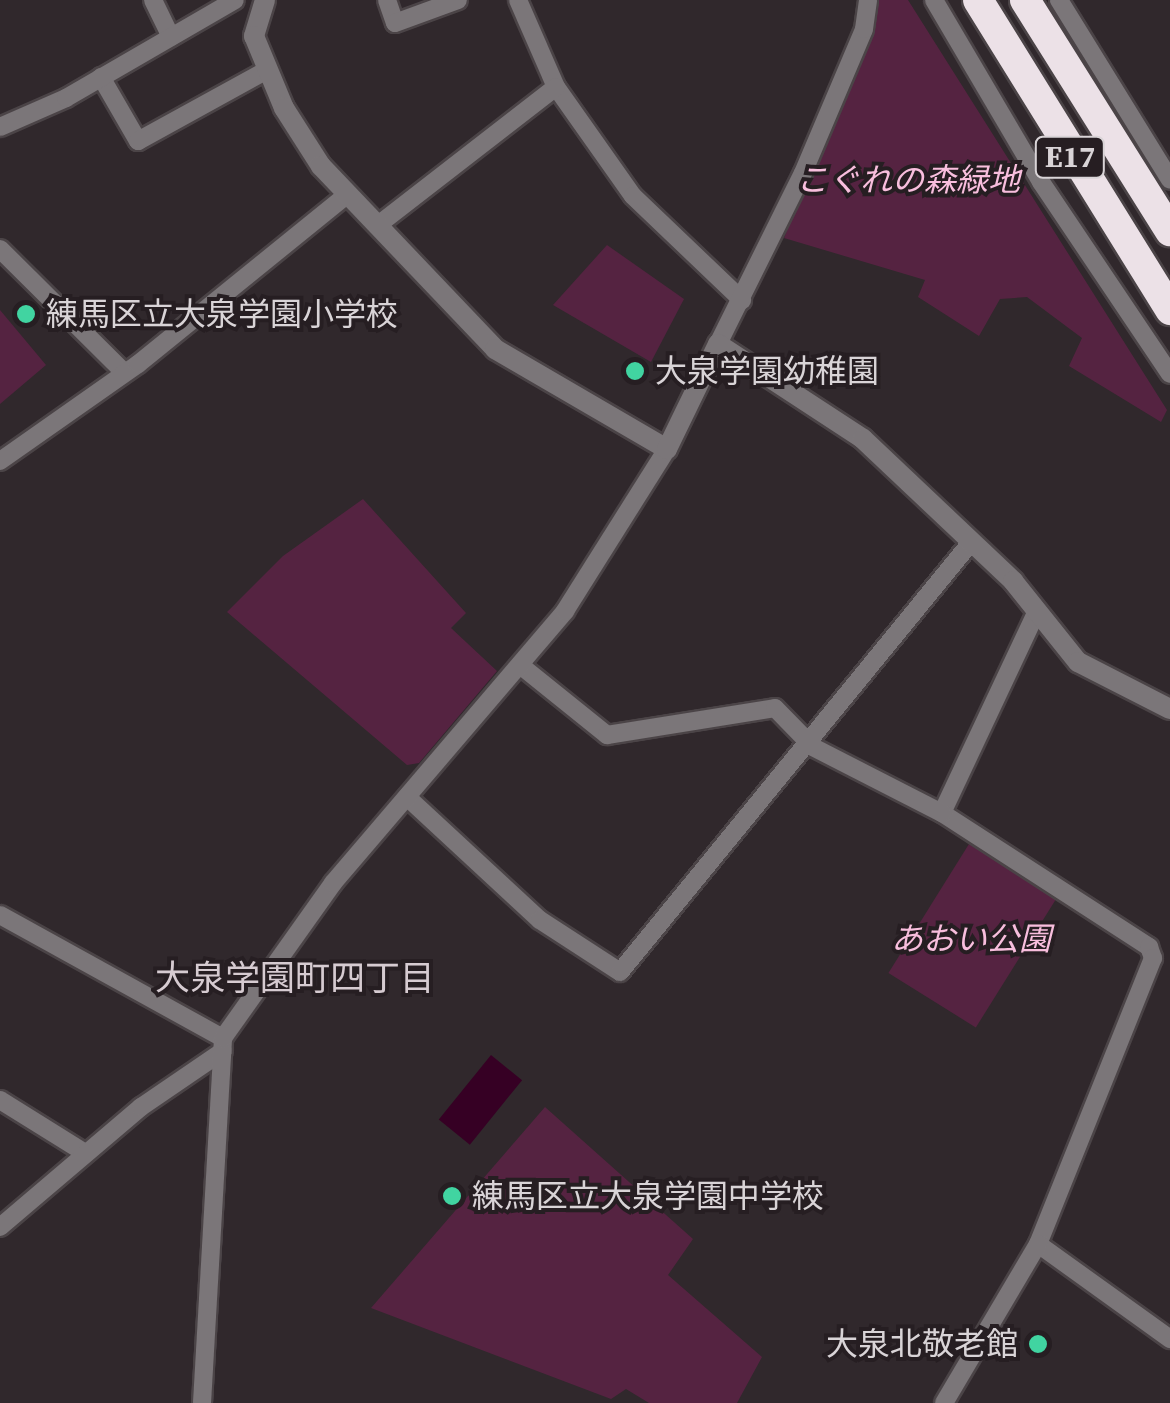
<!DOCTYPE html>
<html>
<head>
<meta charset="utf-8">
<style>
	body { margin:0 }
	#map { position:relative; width:1170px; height:1403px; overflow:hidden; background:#30282c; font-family:"Source Serif 4","Noto Sans JP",serif }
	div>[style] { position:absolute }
	.green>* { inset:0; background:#552341; transform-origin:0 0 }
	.water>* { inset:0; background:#360024; transform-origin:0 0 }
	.roads { filter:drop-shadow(2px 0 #4b4447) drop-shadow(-2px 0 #4b4447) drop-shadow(0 2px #4b4447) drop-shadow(0 -2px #4b4447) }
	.minor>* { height:18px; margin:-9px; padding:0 9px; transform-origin:9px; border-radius:9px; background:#7b7679 }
	.tertiary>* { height:20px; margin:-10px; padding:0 10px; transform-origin:10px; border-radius:10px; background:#7b7679 }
	.motorway>* { height:30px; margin:-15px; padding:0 15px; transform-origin:15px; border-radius:15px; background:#ece1e7 }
	.dots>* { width:28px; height:28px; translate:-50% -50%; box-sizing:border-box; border:5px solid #261e22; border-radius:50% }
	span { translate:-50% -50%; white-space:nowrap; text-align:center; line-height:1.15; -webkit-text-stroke:8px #261e22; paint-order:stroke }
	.shield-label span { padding:2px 8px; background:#261e22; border:2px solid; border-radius:8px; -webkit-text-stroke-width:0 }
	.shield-label { font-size:30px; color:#d9d4d7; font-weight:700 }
	.park-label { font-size:32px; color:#f8bedd; font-style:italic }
	.poi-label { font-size:32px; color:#d9d4d7 }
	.left { translate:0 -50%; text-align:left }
	.right { translate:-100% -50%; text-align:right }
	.neighbourhood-label { font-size:35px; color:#d6cbd1 }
</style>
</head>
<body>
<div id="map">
	<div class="green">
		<div style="clip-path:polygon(879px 0,908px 0,1167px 410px,1161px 422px,1069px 366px,1082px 338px,1027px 297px,1000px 299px,979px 336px,918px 297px,925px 280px,784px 238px)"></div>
		<div style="clip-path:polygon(607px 245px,684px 299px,651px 362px,553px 305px)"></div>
		<div style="clip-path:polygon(0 310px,46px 365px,0 404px)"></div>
		<div style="clip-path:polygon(363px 499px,466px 613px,451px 628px,497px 671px,419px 763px,407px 765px,227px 612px,283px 556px)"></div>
		<div style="left:969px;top:844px;width:103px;height:152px;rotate:32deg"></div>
		<div style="clip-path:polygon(545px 1107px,693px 1239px,668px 1275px,762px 1357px,737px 1403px,649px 1403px,626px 1389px,611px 1399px,371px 1308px)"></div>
	</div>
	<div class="water">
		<div style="left:491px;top:1055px;width:40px;height:83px;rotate:39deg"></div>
	</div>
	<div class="roads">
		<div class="minor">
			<div style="left:153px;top:0;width:41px;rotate:64.1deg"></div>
			<div style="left:387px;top:0;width:24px;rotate:71deg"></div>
			<div style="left:395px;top:23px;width:67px;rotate:-20.1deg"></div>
			<div style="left:518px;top:0;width:95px;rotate:66.4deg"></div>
			<div style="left:556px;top:87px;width:133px;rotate:54.8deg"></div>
			<div style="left:633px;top:196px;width:151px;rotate:43.7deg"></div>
			<div style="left:934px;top:0;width:211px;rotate:59.5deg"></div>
			<div style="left:1041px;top:182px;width:231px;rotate:56.1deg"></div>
			<div style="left:1059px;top:0;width:211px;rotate:58.3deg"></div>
			<div style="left:101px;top:77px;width:74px;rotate:60deg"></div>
			<div style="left:138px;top:141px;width:147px;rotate:-28.8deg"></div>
			<div style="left:0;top:127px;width:72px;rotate:-23.7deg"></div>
			<div style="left:66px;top:98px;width:195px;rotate:-30.1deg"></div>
			<div style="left:378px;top:225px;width:225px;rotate:-37.8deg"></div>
			<div style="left:0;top:249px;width:175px;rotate:44.8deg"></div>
			<div style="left:718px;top:344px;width:191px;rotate:-63.6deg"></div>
			<div style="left:803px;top:173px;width:156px;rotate:-67deg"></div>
			<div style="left:864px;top:29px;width:29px;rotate:-82deg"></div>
			<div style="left:0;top:461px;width:169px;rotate:-35.1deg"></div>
			<div style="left:138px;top:364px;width:269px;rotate:-39deg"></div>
			<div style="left:1037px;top:611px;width:223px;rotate:115.2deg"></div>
			<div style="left:942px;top:813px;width:247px;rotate:32.9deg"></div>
			<div style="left:1149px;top:947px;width:12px;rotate:70deg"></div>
			<div style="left:1153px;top:958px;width:308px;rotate:111.9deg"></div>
			<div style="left:1038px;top:1244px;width:163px;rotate:35.7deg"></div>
			<div style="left:520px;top:665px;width:112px;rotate:38.8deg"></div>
			<div style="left:607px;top:735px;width:170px;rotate:-9.1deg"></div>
			<div style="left:775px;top:708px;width:54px;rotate:45.7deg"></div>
			<div style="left:813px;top:747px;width:145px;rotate:27.1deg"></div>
			<div style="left:407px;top:797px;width:181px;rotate:42.8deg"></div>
			<div style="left:540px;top:920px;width:95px;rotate:33deg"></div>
			<div style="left:620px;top:972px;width:556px;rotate:-50.76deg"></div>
			<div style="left:0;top:915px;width:255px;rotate:28.9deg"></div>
			<div style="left:0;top:1100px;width:100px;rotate:31.9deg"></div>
			<div style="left:0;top:1227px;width:185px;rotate:-40.4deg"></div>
			<div style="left:141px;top:1107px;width:99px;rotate:-34.3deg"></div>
			<div style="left:202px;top:1403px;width:366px;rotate:-86.7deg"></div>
			<div style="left:223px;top:1038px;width:190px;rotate:-54.6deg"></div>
			<div style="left:333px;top:883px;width:358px;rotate:-49.5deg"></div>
			<div style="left:565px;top:611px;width:191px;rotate:-57.8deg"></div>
			<div style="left:944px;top:1403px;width:185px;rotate:-59.4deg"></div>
		</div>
		<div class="tertiary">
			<div style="left:265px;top:0;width:38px;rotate:107deg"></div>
			<div style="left:254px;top:36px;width:78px;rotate:67.4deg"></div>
			<div style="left:284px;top:108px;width:69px;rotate:57.5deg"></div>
			<div style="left:321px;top:166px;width:253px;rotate:46.4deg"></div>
			<div style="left:495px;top:349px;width:199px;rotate:30.2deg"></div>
			<div style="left:667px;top:449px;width:117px;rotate:-64.1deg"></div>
			<div style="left:718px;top:344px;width:173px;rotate:33.2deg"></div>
			<div style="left:863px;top:439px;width:207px;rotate:43.4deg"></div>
			<div style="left:1013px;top:581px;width:104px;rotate:51.3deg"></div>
			<div style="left:1078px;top:662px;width:103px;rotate:27.1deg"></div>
		</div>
		<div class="motorway">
			<div style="left:978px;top:0;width:365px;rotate:58.2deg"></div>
			<div style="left:1025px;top:0;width:273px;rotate:57.9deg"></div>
		</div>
	</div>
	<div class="dots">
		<div style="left:26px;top:314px;background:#41d4a1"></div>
		<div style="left:635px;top:371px;background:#41d4a1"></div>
		<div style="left:452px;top:1196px;background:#41d4a1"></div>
		<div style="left:1038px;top:1344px;background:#41d4a1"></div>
	</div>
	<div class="shield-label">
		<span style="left:1070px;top:157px">E17</span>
	</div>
	<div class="park-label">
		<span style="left:908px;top:180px">こぐれの森緑地</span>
		<span style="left:971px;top:939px">あおい公園</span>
	</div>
	<div class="poi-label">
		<span class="left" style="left:46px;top:314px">練馬区立大泉学園小学校</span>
		<span class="left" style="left:655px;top:371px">大泉学園幼稚園</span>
		<span class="left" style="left:472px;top:1196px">練馬区立大泉学園中学校</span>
		<span class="right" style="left:1018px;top:1344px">大泉北敬老館</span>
	</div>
	<div class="neighbourhood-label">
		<span style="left:295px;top:978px">大泉学園町四丁目</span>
	</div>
</div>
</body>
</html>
